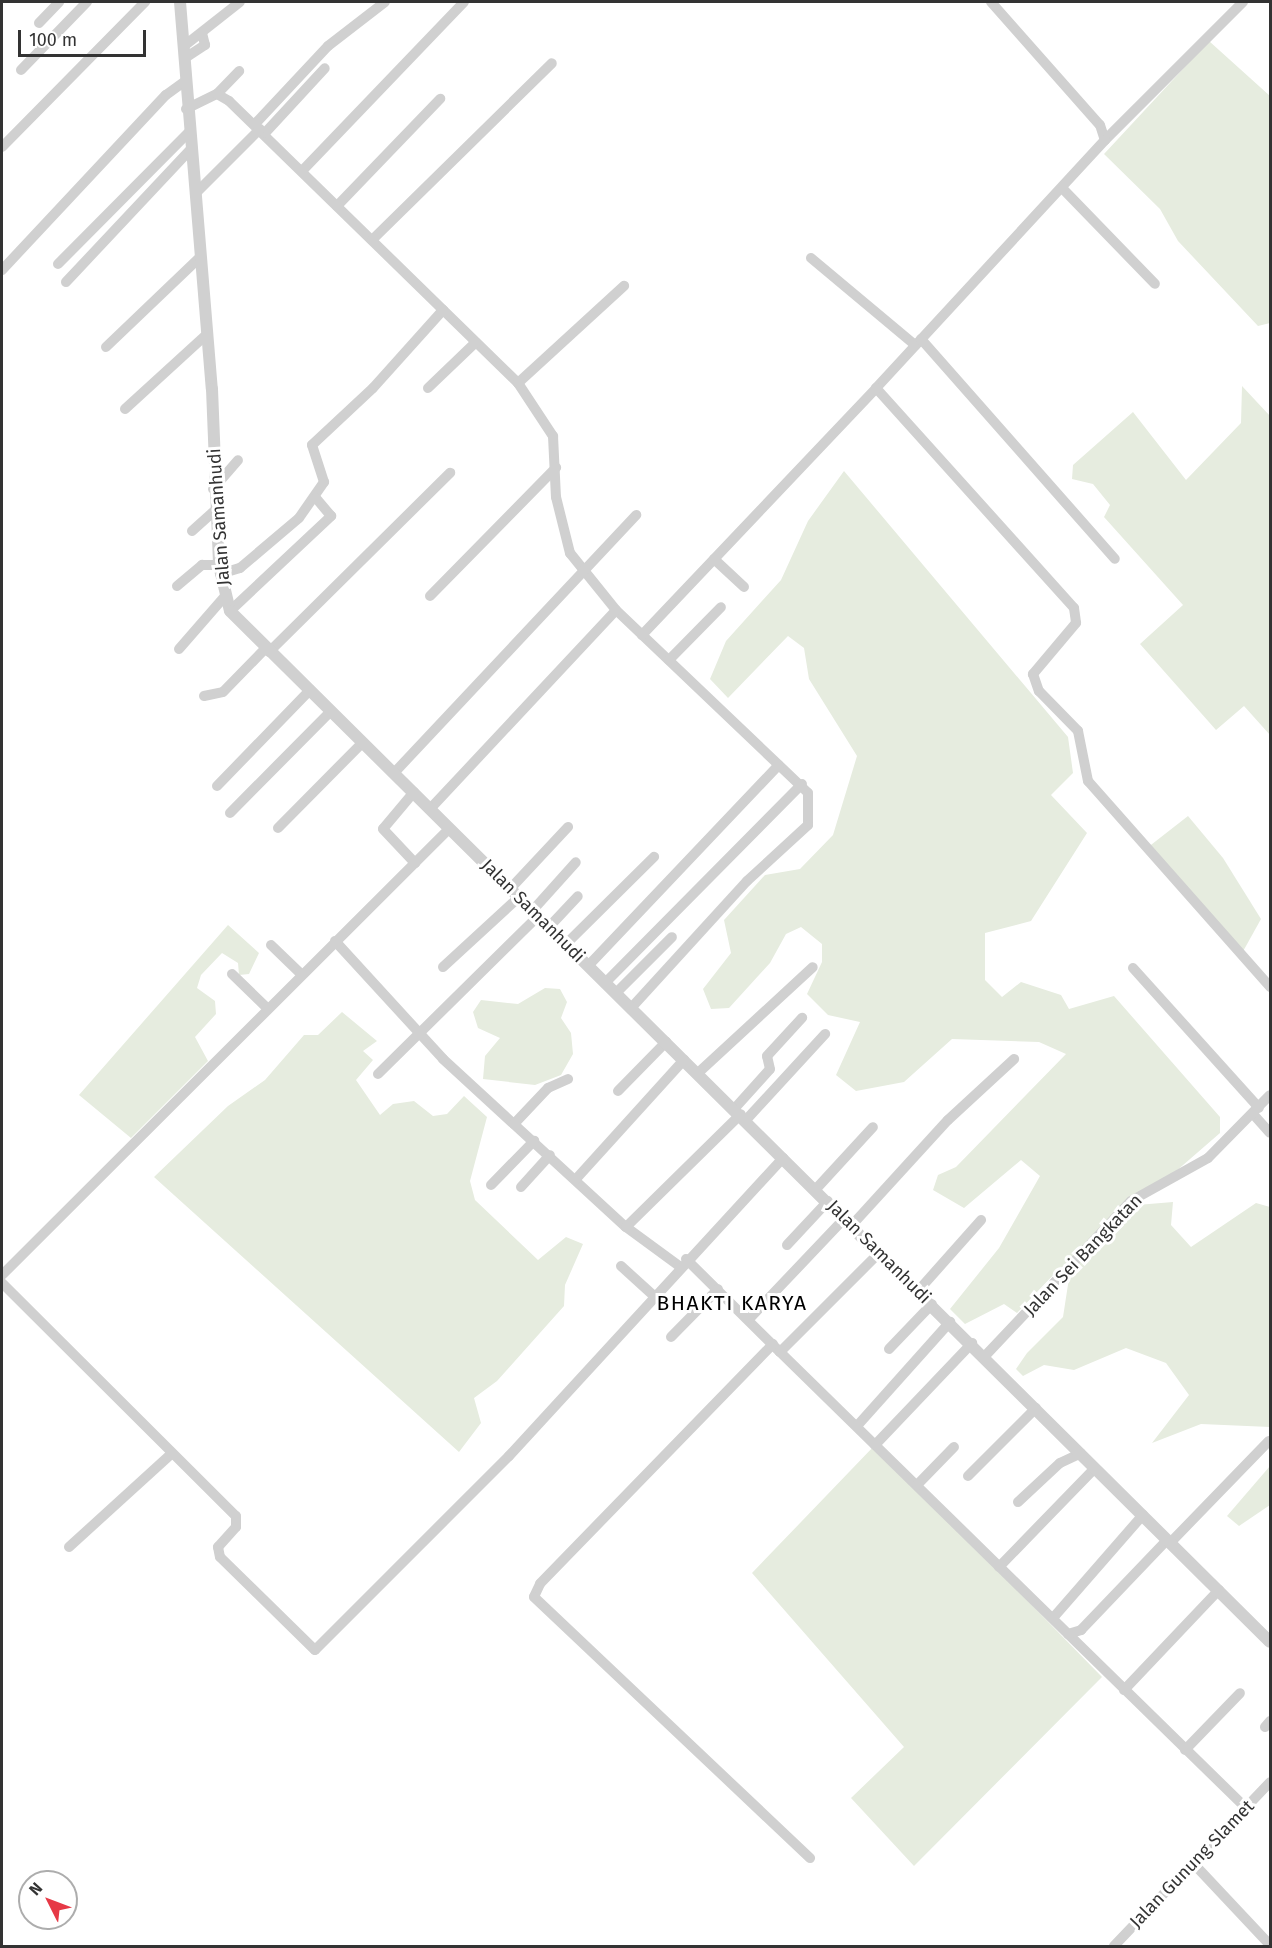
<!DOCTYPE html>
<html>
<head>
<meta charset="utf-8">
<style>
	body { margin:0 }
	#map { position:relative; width:1272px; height:1948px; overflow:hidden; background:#fff; font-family:"Fira Sans",sans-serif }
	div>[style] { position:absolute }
	.green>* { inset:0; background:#e6ecdf }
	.minor>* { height:10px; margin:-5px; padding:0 5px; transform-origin:5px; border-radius:5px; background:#d0d0d0 }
	.tertiary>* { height:12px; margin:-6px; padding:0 6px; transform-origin:6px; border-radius:6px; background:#d0d0d0 }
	span { translate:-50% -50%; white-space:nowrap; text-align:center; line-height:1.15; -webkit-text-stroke:6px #fff; paint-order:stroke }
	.street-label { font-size:18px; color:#333 }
	.quarter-label { font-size:21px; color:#000; letter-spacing:1.5px }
	.frame { position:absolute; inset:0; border:3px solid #333; pointer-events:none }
	.north { position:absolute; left:18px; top:1870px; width:60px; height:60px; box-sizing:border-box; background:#fff; border:2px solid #adadad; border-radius:50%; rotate:312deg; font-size:16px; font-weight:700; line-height:24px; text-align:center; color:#333 }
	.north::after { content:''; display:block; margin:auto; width:21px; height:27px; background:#e63946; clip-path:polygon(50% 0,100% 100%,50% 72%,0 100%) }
	.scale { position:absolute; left:18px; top:30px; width:128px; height:27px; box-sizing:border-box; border:3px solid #333; border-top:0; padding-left:8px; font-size:18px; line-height:21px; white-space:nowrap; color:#333; -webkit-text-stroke:4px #fff; paint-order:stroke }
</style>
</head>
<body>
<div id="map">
	<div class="green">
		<div style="clip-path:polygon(1209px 41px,1270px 96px,1270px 323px,1258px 326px,1178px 241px,1160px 209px,1104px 154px)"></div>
		<div style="clip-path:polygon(1242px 386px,1270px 416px,1270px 735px,1244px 706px,1216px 730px,1140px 644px,1183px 605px,1104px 517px,1110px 505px,1093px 484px,1072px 479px,1073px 465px,1133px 412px,1186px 480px,1241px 423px)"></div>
		<div style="clip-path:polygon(844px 471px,1068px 737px,1073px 773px,1051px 795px,1087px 833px,1031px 921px,985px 933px,985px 980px,1002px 997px,1021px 982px,1061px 995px,1069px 1009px,1114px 996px,1220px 1117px,1220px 1133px,1137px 1205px,1173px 1202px,1171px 1225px,1191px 1247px,1256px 1203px,1270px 1207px,1270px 1427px,1201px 1424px,1152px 1443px,1189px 1395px,1166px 1363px,1126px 1348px,1074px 1370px,1044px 1365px,1023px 1376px,1016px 1369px,1027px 1353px,1063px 1317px,1069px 1278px,1057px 1271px,1017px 1313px,1004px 1304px,965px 1324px,950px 1309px,999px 1248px,1040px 1176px,1021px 1160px,964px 1208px,933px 1190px,938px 1175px,956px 1167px,1066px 1054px,1039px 1042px,952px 1039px,904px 1082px,856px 1091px,836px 1075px,860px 1022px,828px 1015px,807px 994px,822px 962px,822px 944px,801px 927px,786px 934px,770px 963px,729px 1008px,711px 1009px,703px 989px,731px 953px,724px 920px,765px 875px,800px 869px,833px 835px,857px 756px,809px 679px,804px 648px,788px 636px,728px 698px,710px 679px,726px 641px,781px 580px,808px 521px)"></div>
		<div style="clip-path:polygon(1188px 816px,1223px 858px,1261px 919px,1241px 955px,1147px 848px)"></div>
		<div style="clip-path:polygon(228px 925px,259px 953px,249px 974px,239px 975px,238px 963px,222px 953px,201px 975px,197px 988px,215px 1001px,216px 1014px,195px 1037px,208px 1061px,131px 1138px,79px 1095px)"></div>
		<div style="clip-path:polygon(545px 988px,560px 989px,567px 1002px,561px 1018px,571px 1033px,573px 1054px,561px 1075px,535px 1085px,483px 1079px,485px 1056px,500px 1038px,478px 1028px,473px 1012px,481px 1000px,518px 1004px)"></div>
		<div style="clip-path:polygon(342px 1012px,377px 1041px,363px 1051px,373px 1060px,356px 1080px,380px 1115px,393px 1104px,414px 1101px,433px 1116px,447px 1114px,464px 1096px,487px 1117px,470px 1181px,475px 1200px,538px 1260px,566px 1237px,583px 1244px,565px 1285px,564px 1306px,497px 1381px,474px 1398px,481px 1423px,459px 1452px,154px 1177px,228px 1106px,265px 1080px,304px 1035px,318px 1035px)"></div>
		<div style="clip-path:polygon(875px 1445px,1102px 1677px,914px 1866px,851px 1798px,904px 1747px,752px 1573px)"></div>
		<div style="clip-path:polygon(1270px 1466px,1270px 1505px,1239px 1526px,1227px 1516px)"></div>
	</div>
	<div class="minor">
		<div style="left:991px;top:2px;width:164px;rotate:48.5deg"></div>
		<div style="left:1100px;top:125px;width:16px;rotate:72deg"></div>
		<div style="left:1243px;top:2px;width:195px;rotate:135deg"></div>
		<div style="left:1105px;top:140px;width:338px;rotate:132.7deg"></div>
		<div style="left:876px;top:388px;width:296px;rotate:48deg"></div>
		<div style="left:1074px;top:608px;width:15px;rotate:82deg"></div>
		<div style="left:1076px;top:623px;width:67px;rotate:130.1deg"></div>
		<div style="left:1033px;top:674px;width:18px;rotate:71deg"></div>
		<div style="left:1039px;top:691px;width:56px;rotate:45.7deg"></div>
		<div style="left:1078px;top:731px;width:51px;rotate:78.7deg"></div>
		<div style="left:1088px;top:781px;width:275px;rotate:48.5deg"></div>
		<div style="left:39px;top:23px;width:29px;rotate:-46deg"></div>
		<div style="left:184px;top:46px;width:71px;rotate:-38.2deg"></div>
		<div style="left:185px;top:58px;width:24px;rotate:-33deg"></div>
		<div style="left:205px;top:45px;width:12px;rotate:-104deg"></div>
		<div style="left:21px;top:70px;width:95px;rotate:-45.9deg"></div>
		<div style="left:217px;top:94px;width:32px;rotate:-46deg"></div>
		<div style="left:186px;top:109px;width:34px;rotate:-26deg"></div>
		<div style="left:217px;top:94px;width:14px;rotate:30deg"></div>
		<div style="left:229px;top:101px;width:404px;rotate:44.3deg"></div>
		<div style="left:518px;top:383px;width:64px;rotate:56.6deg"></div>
		<div style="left:553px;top:436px;width:61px;rotate:87.2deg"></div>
		<div style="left:556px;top:497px;width:58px;rotate:76deg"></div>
		<div style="left:570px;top:553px;width:73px;rotate:51.1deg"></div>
		<div style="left:616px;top:610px;width:265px;rotate:43.6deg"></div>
		<div style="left:808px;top:793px;width:32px;rotate:90deg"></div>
		<div style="left:808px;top:825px;width:83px;rotate:137.4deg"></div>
		<div style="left:747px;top:881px;width:172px;rotate:132.4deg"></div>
		<div style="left:255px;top:124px;width:107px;rotate:-46.9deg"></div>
		<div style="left:328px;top:46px;width:72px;rotate:-37.7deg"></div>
		<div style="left:265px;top:133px;width:88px;rotate:-47.3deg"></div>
		<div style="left:2px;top:147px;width:204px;rotate:-45.4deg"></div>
		<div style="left:302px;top:171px;width:234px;rotate:-46.2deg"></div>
		<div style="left:1063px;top:189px;width:132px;rotate:45.9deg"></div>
		<div style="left:197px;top:192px;width:89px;rotate:-45deg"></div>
		<div style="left:337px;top:206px;width:149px;rotate:-46.1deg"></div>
		<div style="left:372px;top:240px;width:252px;rotate:-44.5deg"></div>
		<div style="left:811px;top:258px;width:136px;rotate:39.9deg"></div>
		<div style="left:58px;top:264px;width:187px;rotate:-45.2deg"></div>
		<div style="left:2px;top:270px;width:240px;rotate:-46.9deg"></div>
		<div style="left:166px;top:95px;width:26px;rotate:-36deg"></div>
		<div style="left:66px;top:282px;width:183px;rotate:-46.8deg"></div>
		<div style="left:921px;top:339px;width:293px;rotate:48.6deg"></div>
		<div style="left:106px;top:347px;width:129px;rotate:-43.7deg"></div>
		<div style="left:518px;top:383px;width:144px;rotate:-42.5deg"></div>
		<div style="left:428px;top:388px;width:66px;rotate:-43.8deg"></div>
		<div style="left:125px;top:409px;width:108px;rotate:-42.4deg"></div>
		<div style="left:213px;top:489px;width:38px;rotate:-49deg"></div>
		<div style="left:192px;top:531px;width:31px;rotate:-42deg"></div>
		<div style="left:714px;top:559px;width:41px;rotate:43deg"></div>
		<div style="left:220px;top:574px;width:21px;rotate:-17deg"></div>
		<div style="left:240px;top:568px;width:77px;rotate:-40.3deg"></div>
		<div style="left:299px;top:518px;width:44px;rotate:-55.2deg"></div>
		<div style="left:324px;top:482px;width:39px;rotate:-108deg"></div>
		<div style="left:312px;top:445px;width:83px;rotate:-43.1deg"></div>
		<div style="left:373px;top:388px;width:105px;rotate:-48.1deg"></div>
		<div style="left:177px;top:586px;width:33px;rotate:-40deg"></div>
		<div style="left:202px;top:565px;width:17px"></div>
		<div style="left:430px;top:596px;width:180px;rotate:-45.5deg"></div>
		<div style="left:230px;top:611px;width:139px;rotate:-43.2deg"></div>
		<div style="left:331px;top:516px;width:23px;rotate:-130deg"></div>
		<div style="left:642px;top:635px;width:340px;rotate:-46.5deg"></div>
		<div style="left:179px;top:649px;width:70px;rotate:-49deg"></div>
		<div style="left:269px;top:652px;width:255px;rotate:-44.7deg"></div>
		<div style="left:669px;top:660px;width:74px;rotate:-45.5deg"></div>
		<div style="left:204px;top:696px;width:19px;rotate:-12deg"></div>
		<div style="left:223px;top:692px;width:60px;rotate:-45.7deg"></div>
		<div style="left:394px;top:773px;width:354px;rotate:-46.8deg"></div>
		<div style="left:217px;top:786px;width:134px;rotate:-45.9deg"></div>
		<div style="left:414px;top:792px;width:48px;rotate:130deg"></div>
		<div style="left:383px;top:829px;width:47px;rotate:46.7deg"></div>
		<div style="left:430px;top:809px;width:272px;rotate:-46.9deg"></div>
		<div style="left:230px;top:813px;width:144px;rotate:-45.3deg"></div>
		<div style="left:278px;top:828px;width:120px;rotate:-45.3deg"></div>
		<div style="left:510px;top:889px;width:85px;rotate:-46.9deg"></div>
		<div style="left:533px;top:910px;width:64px;rotate:-48.1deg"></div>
		<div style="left:549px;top:927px;width:42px;rotate:-46.9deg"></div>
		<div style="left:335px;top:941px;width:160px;rotate:47.5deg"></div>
		<div style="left:443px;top:1059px;width:248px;rotate:42.6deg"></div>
		<div style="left:626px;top:1227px;width:66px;rotate:36.3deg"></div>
		<div style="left:566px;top:944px;width:124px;rotate:-44.7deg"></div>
		<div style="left:271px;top:945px;width:42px;rotate:44deg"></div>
		<div style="left:588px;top:966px;width:277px;rotate:-46.5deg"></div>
		<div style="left:443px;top:967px;width:103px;rotate:-42.6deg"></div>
		<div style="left:1133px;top:968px;width:188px;rotate:48deg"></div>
		<div style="left:232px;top:974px;width:49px;rotate:44.2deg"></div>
		<div style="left:605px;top:983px;width:280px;rotate:-45.3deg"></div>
		<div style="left:616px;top:993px;width:79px;rotate:-45deg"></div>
		<div style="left:698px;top:1073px;width:156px;rotate:-42.7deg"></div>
		<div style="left:378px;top:1074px;width:225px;rotate:-44.6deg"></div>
		<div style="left:618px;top:1091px;width:69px;rotate:-45.6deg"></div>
		<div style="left:735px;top:1108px;width:52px;rotate:-48.1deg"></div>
		<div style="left:770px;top:1069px;width:13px;rotate:-103deg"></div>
		<div style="left:767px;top:1056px;width:52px;rotate:-47.4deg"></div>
		<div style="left:1253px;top:1114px;width:25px;rotate:48deg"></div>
		<div style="left:746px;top:1120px;width:117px;rotate:-47.4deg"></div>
		<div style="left:514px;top:1124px;width:50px;rotate:-46.6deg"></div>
		<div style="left:548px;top:1088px;width:22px;rotate:-24deg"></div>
		<div style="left:576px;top:1179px;width:161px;rotate:-47.8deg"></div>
		<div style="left:491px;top:1185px;width:62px;rotate:-45.7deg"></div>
		<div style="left:521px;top:1187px;width:43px;rotate:-47.8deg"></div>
		<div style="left:816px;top:1189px;width:84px;rotate:-47.4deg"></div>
		<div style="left:852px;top:1225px;width:142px;rotate:-47.6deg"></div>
		<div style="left:948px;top:1120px;width:90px;rotate:-42.7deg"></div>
		<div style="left:626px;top:1227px;width:161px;rotate:-44.5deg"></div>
		<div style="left:787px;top:1245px;width:60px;rotate:-47deg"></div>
		<div style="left:686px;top:1259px;width:132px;rotate:44.7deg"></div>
		<div style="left:780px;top:1352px;width:140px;rotate:-45deg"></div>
		<div style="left:621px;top:1266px;width:45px;rotate:42.3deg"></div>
		<div style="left:2px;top:1275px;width:631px;rotate:-44.94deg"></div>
		<div style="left:2px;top:1283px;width:330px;rotate:44.9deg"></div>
		<div style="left:236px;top:1516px;width:11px;rotate:90deg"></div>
		<div style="left:236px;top:1527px;width:27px;rotate:132deg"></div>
		<div style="left:218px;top:1547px;width:10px;rotate:79deg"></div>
		<div style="left:220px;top:1557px;width:133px;rotate:44.4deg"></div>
		<div style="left:315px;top:1650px;width:274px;rotate:-45deg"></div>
		<div style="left:509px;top:1456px;width:405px;rotate:-47.4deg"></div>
		<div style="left:918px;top:1291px;width:95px;rotate:-48.4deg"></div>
		<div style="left:750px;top:1318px;width:138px;rotate:-46.5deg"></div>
		<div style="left:671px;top:1337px;width:67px;rotate:-45.6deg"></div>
		<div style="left:773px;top:1344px;width:334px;rotate:134.2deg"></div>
		<div style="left:540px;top:1584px;width:14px;rotate:115deg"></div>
		<div style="left:534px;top:1597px;width:380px;rotate:43.4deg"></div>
		<div style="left:889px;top:1349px;width:62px;rotate:-46.3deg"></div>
		<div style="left:780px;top:1352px;width:652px;rotate:44.38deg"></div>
		<div style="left:985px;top:1356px;width:213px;rotate:-46.7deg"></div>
		<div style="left:1131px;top:1201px;width:88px;rotate:-29.2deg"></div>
		<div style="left:1208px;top:1158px;width:88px;rotate:-45.5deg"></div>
		<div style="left:857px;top:1426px;width:140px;rotate:-48.2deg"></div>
		<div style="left:875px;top:1445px;width:141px;rotate:-46.4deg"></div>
		<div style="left:968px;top:1476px;width:96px;rotate:-45deg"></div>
		<div style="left:917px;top:1485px;width:53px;rotate:-45.8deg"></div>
		<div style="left:1018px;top:1502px;width:57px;rotate:-42.9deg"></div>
		<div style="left:1060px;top:1463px;width:23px;rotate:-25deg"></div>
		<div style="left:1170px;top:1543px;width:142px;rotate:-45.9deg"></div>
		<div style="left:69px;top:1547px;width:137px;rotate:-42.3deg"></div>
		<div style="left:999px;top:1567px;width:138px;rotate:-45.9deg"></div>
		<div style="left:1053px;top:1618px;width:137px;rotate:-48.9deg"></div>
		<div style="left:1068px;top:1634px;width:14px;rotate:-17deg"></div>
		<div style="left:1081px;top:1630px;width:124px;rotate:-46.3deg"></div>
		<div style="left:1124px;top:1690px;width:138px;rotate:-46.5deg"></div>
		<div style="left:1265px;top:1727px;width:8px;rotate:-50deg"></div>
		<div style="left:1185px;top:1750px;width:79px;rotate:-46deg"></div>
		<div style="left:1193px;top:1863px;width:112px;rotate:46.8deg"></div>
		<div style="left:1114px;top:1946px;width:226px;rotate:-46.4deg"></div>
	</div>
	<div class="tertiary">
		<div style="left:180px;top:2px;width:388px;rotate:85.3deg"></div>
		<div style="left:212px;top:389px;width:176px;rotate:87.7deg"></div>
		<div style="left:219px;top:565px;width:47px;rotate:76.6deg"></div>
		<div style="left:230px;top:611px;width:1464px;rotate:44.75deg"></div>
	</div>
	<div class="street-label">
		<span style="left:219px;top:517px;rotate:-94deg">Jalan Samanhudi</span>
		<span style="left:533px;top:911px;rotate:45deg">Jalan Samanhudi</span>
		<span style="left:879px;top:1252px;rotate:45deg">Jalan Samanhudi</span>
		<span style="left:1083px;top:1255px;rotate:-46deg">Jalan Sei Bangkatan</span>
		<span style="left:1192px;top:1864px;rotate:-46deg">Jalan Gunung Slamet</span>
	</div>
	<div class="quarter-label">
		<span style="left:732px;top:1303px">BHAKTI KARYA</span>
	</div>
	<div class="frame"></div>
	<div class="north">N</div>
	<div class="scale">100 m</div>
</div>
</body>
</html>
